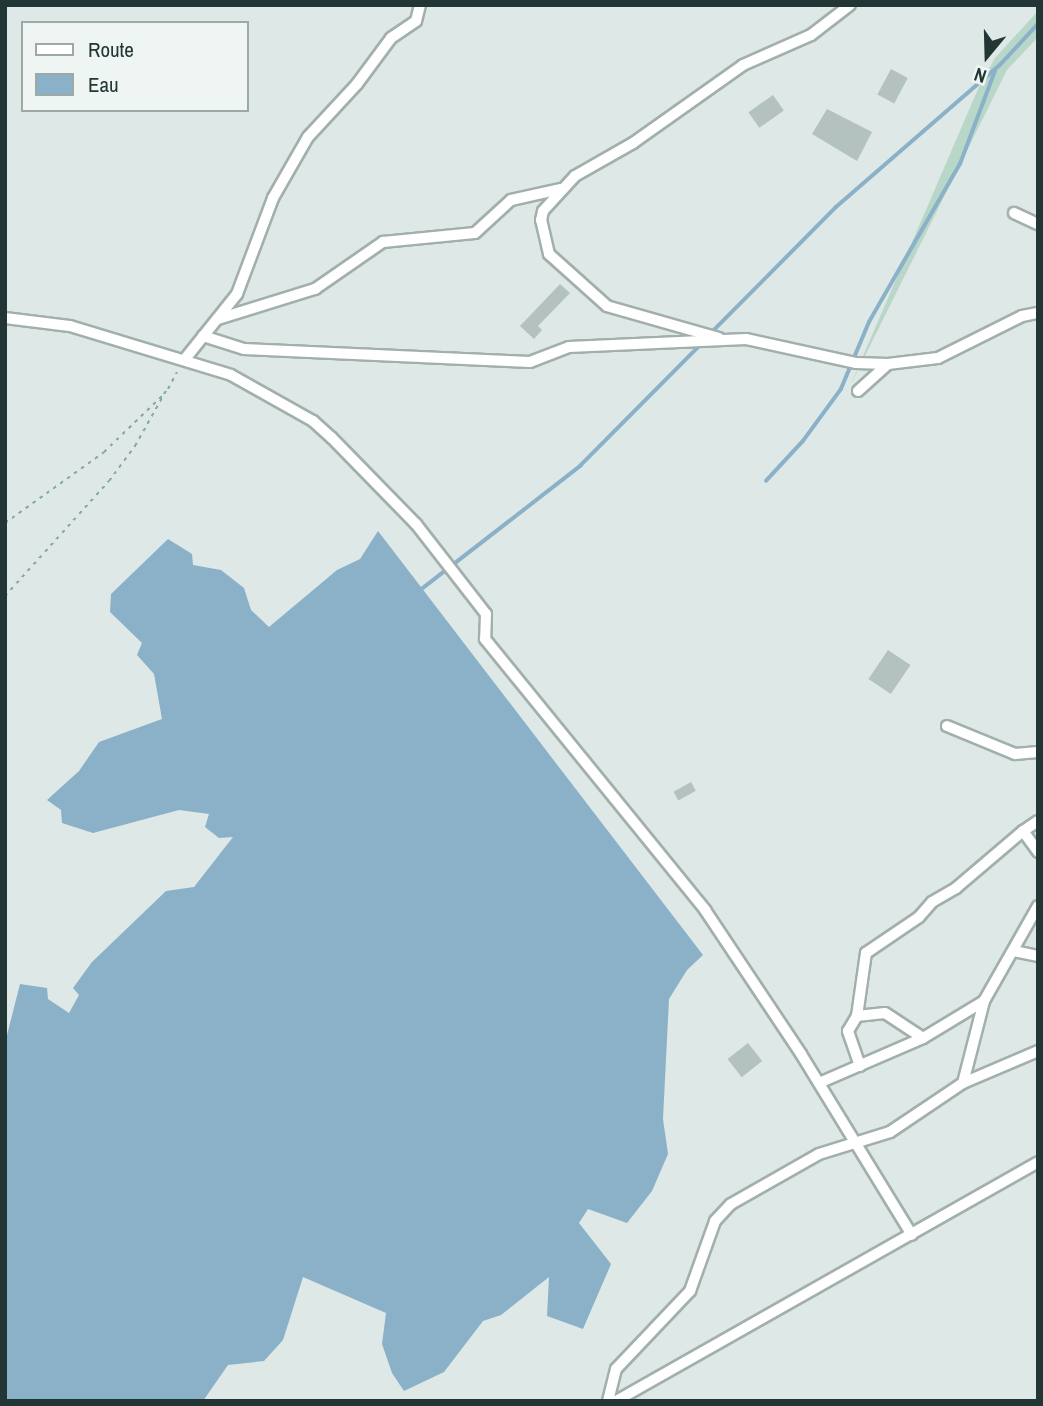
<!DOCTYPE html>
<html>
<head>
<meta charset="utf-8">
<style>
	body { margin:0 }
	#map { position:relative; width:1043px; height:1406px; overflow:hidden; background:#dee8e6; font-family:"Archivo Narrow",sans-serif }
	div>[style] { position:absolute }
	.green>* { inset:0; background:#b8d7c8 }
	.water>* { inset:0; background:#8ab1c8 }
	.stream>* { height:3.5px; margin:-1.75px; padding:0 1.75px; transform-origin:1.75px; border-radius:1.75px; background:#8ab1c8 }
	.building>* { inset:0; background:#b4c2bf; transform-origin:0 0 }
	.path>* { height:2px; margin-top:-1px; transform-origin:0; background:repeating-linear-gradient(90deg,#81a9a5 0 3.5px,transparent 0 8.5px) }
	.roads { filter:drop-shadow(2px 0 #a2afad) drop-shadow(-2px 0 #a2afad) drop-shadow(0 2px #a2afad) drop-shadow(0 -2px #a2afad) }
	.street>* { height:10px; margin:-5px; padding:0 5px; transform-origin:5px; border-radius:5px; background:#fff }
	span { translate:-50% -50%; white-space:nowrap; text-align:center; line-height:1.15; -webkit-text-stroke:5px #eef5f3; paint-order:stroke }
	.frame { position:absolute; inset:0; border:7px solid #213635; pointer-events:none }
	.legend { position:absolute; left:21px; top:21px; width:228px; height:91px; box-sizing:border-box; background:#eef5f3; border:2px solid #9ca9a7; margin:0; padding:9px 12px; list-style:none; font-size:21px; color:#213635 }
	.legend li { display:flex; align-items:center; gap:14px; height:35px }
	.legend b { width:35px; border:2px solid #9ca9a7 }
	.north { position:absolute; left:952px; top:21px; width:70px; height:70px; -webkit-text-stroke:5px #eef5f3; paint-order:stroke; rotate:199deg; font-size:19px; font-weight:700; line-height:28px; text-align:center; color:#213635 }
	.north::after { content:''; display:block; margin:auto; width:24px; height:32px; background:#213635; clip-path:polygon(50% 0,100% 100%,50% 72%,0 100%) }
</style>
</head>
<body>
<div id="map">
	<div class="green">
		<div style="clip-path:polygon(1038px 11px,1038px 37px,1007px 70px,851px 384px,978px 89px,995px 58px)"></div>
	</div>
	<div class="water">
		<div style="clip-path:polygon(378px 531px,703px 955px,687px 970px,669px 999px,663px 1119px,668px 1154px,652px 1191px,627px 1223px,588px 1209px,579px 1223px,611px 1264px,583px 1329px,547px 1316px,549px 1277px,501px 1315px,483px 1321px,444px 1372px,404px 1391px,392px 1373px,382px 1344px,386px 1313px,303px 1277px,283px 1340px,264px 1361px,228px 1365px,203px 1401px,5px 1401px,5px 1043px,20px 984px,47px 988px,48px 999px,69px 1013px,79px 995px,73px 988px,92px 962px,166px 891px,194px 887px,233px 837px,219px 838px,205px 827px,209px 814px,179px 810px,93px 833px,62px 823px,61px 810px,47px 800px,79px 771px,99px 742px,162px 719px,154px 674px,137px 655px,142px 643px,110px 612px,111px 594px,168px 539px,192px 554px,193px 565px,221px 570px,244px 588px,251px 610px,269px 627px,337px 570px,360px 559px)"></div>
	</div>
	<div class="stream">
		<div style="left:712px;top:332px;width:176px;rotate:-45.2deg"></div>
		<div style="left:836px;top:207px;width:217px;rotate:-40.9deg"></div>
		<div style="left:1000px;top:65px;width:56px;rotate:-47.2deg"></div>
		<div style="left:766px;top:481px;width:54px;rotate:-47.2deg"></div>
		<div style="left:803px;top:441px;width:64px;rotate:-53.8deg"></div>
		<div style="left:841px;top:389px;width:73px;rotate:-67.3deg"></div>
		<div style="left:869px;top:322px;width:182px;rotate:-60.1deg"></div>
		<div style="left:960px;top:164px;width:99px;rotate:-69.4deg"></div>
		<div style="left:423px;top:588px;width:199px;rotate:-37.8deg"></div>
		<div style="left:580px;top:466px;width:173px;rotate:-45.2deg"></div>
	</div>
	<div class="building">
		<div style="left:891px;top:69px;width:19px;height:29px;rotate:28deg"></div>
		<div style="left:773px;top:95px;width:19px;height:30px;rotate:55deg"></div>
		<div style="clip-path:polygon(827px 109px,872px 132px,857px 161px,812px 134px)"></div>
		<div style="clip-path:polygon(560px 284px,570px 293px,538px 326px,542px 330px,534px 339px,520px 326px)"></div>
		<div style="left:888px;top:650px;width:27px;height:35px;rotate:34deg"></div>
		<div style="left:691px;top:782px;width:10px;height:20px;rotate:61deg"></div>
		<div style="left:748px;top:1043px;width:23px;height:26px;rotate:52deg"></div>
	</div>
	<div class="path">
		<div style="left:168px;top:389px;width:19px;rotate:-62deg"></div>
		<div style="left:5px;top:523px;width:122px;rotate:-35.6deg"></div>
		<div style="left:104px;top:452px;width:81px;rotate:-44deg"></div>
		<div style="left:5px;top:596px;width:155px;rotate:-47.9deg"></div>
		<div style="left:109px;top:481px;width:44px;rotate:-53.4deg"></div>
		<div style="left:135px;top:446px;width:65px;rotate:-60.7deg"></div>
	</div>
	<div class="roads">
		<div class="street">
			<div style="left:1014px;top:213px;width:26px;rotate:25deg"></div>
			<div style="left:5px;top:318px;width:65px;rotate:7deg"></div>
			<div style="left:70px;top:326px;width:168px;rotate:16.9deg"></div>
			<div style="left:231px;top:375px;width:94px;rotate:29.3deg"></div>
			<div style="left:313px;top:421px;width:25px;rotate:42deg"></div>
			<div style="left:332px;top:438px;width:120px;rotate:45.7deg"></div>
			<div style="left:416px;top:524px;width:114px;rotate:52.1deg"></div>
			<div style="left:486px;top:614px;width:25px;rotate:92deg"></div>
			<div style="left:485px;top:639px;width:349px;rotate:50.9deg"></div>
			<div style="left:705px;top:910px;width:173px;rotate:56.3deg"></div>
			<div style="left:801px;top:1054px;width:212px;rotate:58.5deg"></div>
			<div style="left:218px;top:319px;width:102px;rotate:-17.2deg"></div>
			<div style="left:315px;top:289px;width:83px;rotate:-34.7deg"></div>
			<div style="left:383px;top:242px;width:92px;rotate:-5.6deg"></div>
			<div style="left:475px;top:233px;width:49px;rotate:-42.5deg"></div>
			<div style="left:511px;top:200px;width:50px;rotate:-12.7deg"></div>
			<div style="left:203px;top:336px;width:43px;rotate:17.6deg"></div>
			<div style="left:244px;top:349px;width:286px;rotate:2.6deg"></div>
			<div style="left:530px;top:362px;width:42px;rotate:-21deg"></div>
			<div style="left:569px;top:347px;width:177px;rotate:-2.6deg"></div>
			<div style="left:746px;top:339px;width:113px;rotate:12.3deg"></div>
			<div style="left:856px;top:363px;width:32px;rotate:2deg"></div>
			<div style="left:888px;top:364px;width:50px;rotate:-6.8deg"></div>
			<div style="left:938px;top:358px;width:94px;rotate:-26.6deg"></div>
			<div style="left:1022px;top:316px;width:16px;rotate:-11deg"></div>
			<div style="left:719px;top:338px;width:116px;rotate:-164.1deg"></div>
			<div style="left:607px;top:306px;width:78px;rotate:-138.1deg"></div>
			<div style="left:549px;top:254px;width:35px;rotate:-103deg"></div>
			<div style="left:541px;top:220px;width:9px;rotate:-77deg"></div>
			<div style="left:543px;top:211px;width:47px;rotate:-47.6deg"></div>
			<div style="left:575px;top:176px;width:67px;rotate:-29.6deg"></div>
			<div style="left:633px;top:143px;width:135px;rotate:-35.3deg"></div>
			<div style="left:743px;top:65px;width:74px;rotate:-23.8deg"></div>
			<div style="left:811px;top:35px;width:49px;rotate:-37.6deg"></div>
			<div style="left:185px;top:359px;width:83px;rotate:-51.3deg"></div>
			<div style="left:237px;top:294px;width:103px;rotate:-69.4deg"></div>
			<div style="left:273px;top:198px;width:70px;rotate:-60.2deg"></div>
			<div style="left:308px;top:137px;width:72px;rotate:-47.2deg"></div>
			<div style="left:357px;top:84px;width:57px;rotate:-53.5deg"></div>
			<div style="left:391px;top:38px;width:30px;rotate:-34deg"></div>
			<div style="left:416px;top:21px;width:16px;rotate:-76deg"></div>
			<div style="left:858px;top:391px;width:40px;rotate:-42deg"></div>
			<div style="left:947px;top:726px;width:74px;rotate:22.4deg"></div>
			<div style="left:1015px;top:754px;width:23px;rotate:-5deg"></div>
			<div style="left:1038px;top:821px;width:18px;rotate:146deg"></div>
			<div style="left:1023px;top:831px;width:26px;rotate:54deg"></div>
			<div style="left:1014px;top:951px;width:25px;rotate:12deg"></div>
			<div style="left:857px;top:1016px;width:28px;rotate:-6deg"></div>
			<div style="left:885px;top:1013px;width:45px;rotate:33.3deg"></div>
			<div style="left:860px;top:1066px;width:37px;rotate:-109deg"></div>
			<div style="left:848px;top:1031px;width:17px;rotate:-59deg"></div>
			<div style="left:857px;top:1016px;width:64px;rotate:-81.9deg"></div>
			<div style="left:866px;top:953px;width:64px;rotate:-34.2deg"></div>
			<div style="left:919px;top:917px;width:20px;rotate:-49deg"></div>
			<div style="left:932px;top:902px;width:28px;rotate:-30deg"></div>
			<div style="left:956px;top:888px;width:88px;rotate:-40.4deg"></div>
			<div style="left:819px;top:1083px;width:113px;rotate:-23.4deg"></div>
			<div style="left:923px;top:1038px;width:71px;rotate:-31.2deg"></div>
			<div style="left:963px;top:1083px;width:82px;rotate:-23.1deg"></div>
			<div style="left:608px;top:1401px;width:33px;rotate:-76deg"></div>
			<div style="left:616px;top:1369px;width:108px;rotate:-46.5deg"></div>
			<div style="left:690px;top:1291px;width:74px;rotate:-70.3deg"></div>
			<div style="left:715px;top:1221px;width:23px;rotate:-47deg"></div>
			<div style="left:731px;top:1204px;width:101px;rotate:-29.6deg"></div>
			<div style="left:819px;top:1154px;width:74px;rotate:-17.2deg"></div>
			<div style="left:890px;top:1132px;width:88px;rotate:-33.9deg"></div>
			<div style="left:963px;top:1083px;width:85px;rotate:-75.6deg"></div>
			<div style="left:984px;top:1001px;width:109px;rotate:-60.4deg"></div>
			<div style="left:616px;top:1401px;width:485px;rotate:-29.5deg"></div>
		</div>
	</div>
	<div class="frame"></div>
	<ul class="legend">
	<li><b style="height:9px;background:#fff"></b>Route</li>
	<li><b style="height:19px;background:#8ab1c8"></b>Eau</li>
	</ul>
	<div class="north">N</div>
</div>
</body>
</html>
